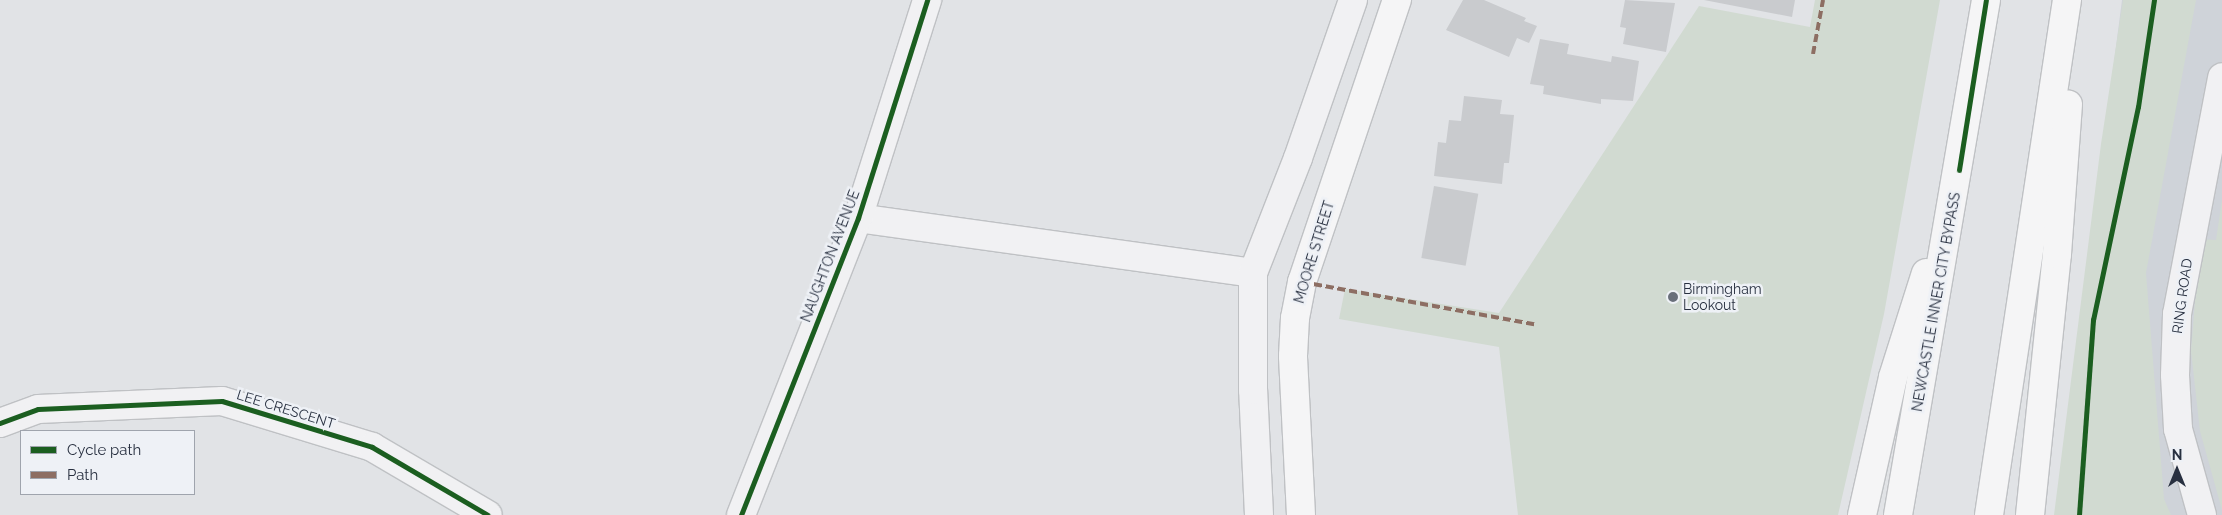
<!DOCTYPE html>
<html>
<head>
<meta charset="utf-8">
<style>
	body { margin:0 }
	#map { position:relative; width:2222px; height:515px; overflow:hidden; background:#e1e3e6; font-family:Raleway,sans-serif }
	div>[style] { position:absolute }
	.built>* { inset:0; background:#cfd3d9 }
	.green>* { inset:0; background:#d1dad1 }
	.building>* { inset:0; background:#c9cbce; transform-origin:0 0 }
	.roads { filter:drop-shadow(1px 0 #bfc1c4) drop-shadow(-1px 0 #bfc1c4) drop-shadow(0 1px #bfc1c4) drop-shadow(0 -1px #bfc1c4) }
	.minor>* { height:28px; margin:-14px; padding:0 14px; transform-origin:14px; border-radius:14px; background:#f1f1f3 }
	.major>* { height:28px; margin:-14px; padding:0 14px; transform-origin:14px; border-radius:14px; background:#f5f5f6 }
	.highway>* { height:28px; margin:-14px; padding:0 14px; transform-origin:14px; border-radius:14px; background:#f5f5f6 }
	.quiet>* { height:4px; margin-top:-2px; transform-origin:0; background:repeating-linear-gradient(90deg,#8d6e63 0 8px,transparent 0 12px) }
	.cycleway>* { height:5px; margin:-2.5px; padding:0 2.5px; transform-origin:2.5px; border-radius:2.5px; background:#1b5e20 }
	.dots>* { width:14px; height:14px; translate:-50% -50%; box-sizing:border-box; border:2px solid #eef1f6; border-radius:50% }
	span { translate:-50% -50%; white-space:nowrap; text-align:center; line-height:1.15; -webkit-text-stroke:5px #eef1f6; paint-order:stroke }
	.street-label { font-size:14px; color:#283040 }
	.poi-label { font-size:14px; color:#283040 }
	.left { translate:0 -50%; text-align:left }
	.legend { position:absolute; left:20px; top:430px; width:175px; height:65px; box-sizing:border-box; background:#eef1f6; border:1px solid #9fa4ad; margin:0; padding:6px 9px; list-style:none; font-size:15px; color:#283040 }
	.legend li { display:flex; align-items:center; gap:10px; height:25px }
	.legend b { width:25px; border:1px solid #9fa4ad }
	.north { position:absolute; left:2152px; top:445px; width:50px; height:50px; -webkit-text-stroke:4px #eef1f6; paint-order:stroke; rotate:0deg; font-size:14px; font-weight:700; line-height:20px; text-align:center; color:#283040 }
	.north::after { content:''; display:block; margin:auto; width:18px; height:22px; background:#283040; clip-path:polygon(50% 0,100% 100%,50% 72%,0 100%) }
</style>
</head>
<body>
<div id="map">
	<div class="built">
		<div style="clip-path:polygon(2122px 0,2222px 0,2222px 515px,2056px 515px)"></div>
	</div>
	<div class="green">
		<div style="clip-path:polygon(1815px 0,1940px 0,1884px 314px,1838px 515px,1518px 515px,1499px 347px,1339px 319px,1345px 289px,1499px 313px,1699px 6px,1810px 27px)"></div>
		<div style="clip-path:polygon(2123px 0,2196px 0,2146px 273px,2164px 499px,2171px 515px,2054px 515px,2101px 144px)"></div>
		<div style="clip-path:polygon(2222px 200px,2222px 510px,2200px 431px,2191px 351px,2200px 239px,2216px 240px)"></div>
	</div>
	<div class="building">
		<div style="clip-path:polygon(1463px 0,1484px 0,1526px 18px,1524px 21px,1537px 26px,1529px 43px,1517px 38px,1509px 57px,1446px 30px)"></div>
		<div style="clip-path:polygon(1625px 0,1675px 3px,1666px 52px,1623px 44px,1626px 28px,1620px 27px)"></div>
		<div style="clip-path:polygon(1704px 0,1795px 0,1792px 17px)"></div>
		<div style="clip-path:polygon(1540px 39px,1569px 44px,1567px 54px,1611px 62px,1612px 56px,1639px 61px,1633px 101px,1601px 99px,1601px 104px,1543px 94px,1544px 86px,1530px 84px)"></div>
		<div style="clip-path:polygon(1464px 96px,1502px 100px,1500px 114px,1514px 115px,1509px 163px,1504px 163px,1502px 184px,1434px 176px,1438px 142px,1446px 143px,1449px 120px,1461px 121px)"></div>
		<div style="left:1434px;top:186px;width:45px;height:73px;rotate:10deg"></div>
	</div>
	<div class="roads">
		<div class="minor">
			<div style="left:858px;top:218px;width:399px;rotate:7.9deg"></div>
			<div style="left:0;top:423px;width:40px;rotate:-20.2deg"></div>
			<div style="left:38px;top:409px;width:184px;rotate:-2.5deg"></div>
			<div style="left:222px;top:401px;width:157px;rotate:17deg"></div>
			<div style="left:372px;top:447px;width:134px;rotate:30.4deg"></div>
			<div style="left:741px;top:515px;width:319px;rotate:-68.5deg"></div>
			<div style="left:858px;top:218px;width:229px;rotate:-72.4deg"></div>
			<div style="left:1259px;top:515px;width:125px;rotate:-92.7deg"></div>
			<div style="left:1253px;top:390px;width:117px;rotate:-90deg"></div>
			<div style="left:1253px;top:273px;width:123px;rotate:-68.6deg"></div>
			<div style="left:1298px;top:158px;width:167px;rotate:-70.8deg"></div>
			<div style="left:2202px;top:515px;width:89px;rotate:-105.6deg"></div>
			<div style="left:2178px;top:429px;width:54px;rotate:-93.2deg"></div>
			<div style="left:2175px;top:375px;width:61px;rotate:-88.1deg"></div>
			<div style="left:2177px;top:314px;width:241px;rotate:-79.2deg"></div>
		</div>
		<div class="major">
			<div style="left:1301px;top:515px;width:159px;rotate:-92.9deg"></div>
			<div style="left:1293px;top:356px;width:38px;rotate:-87deg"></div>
			<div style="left:1295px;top:318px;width:37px;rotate:-79deg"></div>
			<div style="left:1302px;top:282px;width:298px;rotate:-71.4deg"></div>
		</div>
		<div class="highway">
			<div style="left:1862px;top:515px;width:141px;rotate:-77.3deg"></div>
			<div style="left:1893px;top:377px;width:109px;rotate:-72.4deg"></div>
			<div style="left:1898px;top:515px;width:522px;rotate:-80.3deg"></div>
			<div style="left:1989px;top:515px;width:521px;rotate:-81.39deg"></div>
			<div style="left:2030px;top:515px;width:262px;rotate:-84.1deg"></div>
			<div style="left:2057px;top:254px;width:150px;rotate:-85.8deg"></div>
		</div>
	</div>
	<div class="quiet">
		<div style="left:1813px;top:54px;width:55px;rotate:-79.5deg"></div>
		<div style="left:1302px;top:282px;width:236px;rotate:10.3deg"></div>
	</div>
	<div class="cycleway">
		<div style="left:1959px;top:170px;width:172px;rotate:-81deg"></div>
		<div style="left:0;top:423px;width:40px;rotate:-20.2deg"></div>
		<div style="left:38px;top:409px;width:184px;rotate:-2.5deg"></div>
		<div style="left:222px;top:401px;width:157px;rotate:17deg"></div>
		<div style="left:372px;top:447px;width:134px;rotate:30.4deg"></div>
		<div style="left:741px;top:515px;width:319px;rotate:-68.5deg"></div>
		<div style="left:858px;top:218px;width:229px;rotate:-72.4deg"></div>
		<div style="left:2079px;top:515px;width:196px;rotate:-85.9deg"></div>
		<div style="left:2093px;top:320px;width:218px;rotate:-78.1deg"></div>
		<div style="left:2138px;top:107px;width:108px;rotate:-81.5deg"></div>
	</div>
	<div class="dots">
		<div style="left:1673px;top:297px;background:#696f7a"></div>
	</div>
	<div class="street-label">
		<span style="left:1314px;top:252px;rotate:-73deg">MOORE STREET</span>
		<span style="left:830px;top:256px;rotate:-69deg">NAUGHTON AVENUE</span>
		<span style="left:2182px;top:296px;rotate:-82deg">RING ROAD</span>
		<span style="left:1936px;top:302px;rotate:-80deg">NEWCASTLE INNER CITY BYPASS</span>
		<span style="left:286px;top:409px;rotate:17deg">LEE CRESCENT</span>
	</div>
	<div class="poi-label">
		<span class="left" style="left:1683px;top:297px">Birmingham<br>Lookout</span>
	</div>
	<ul class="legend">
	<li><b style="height:6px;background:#1b5e20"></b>Cycle path</li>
	<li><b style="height:6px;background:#8d6e63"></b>Path</li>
	</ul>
	<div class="north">N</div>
</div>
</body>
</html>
